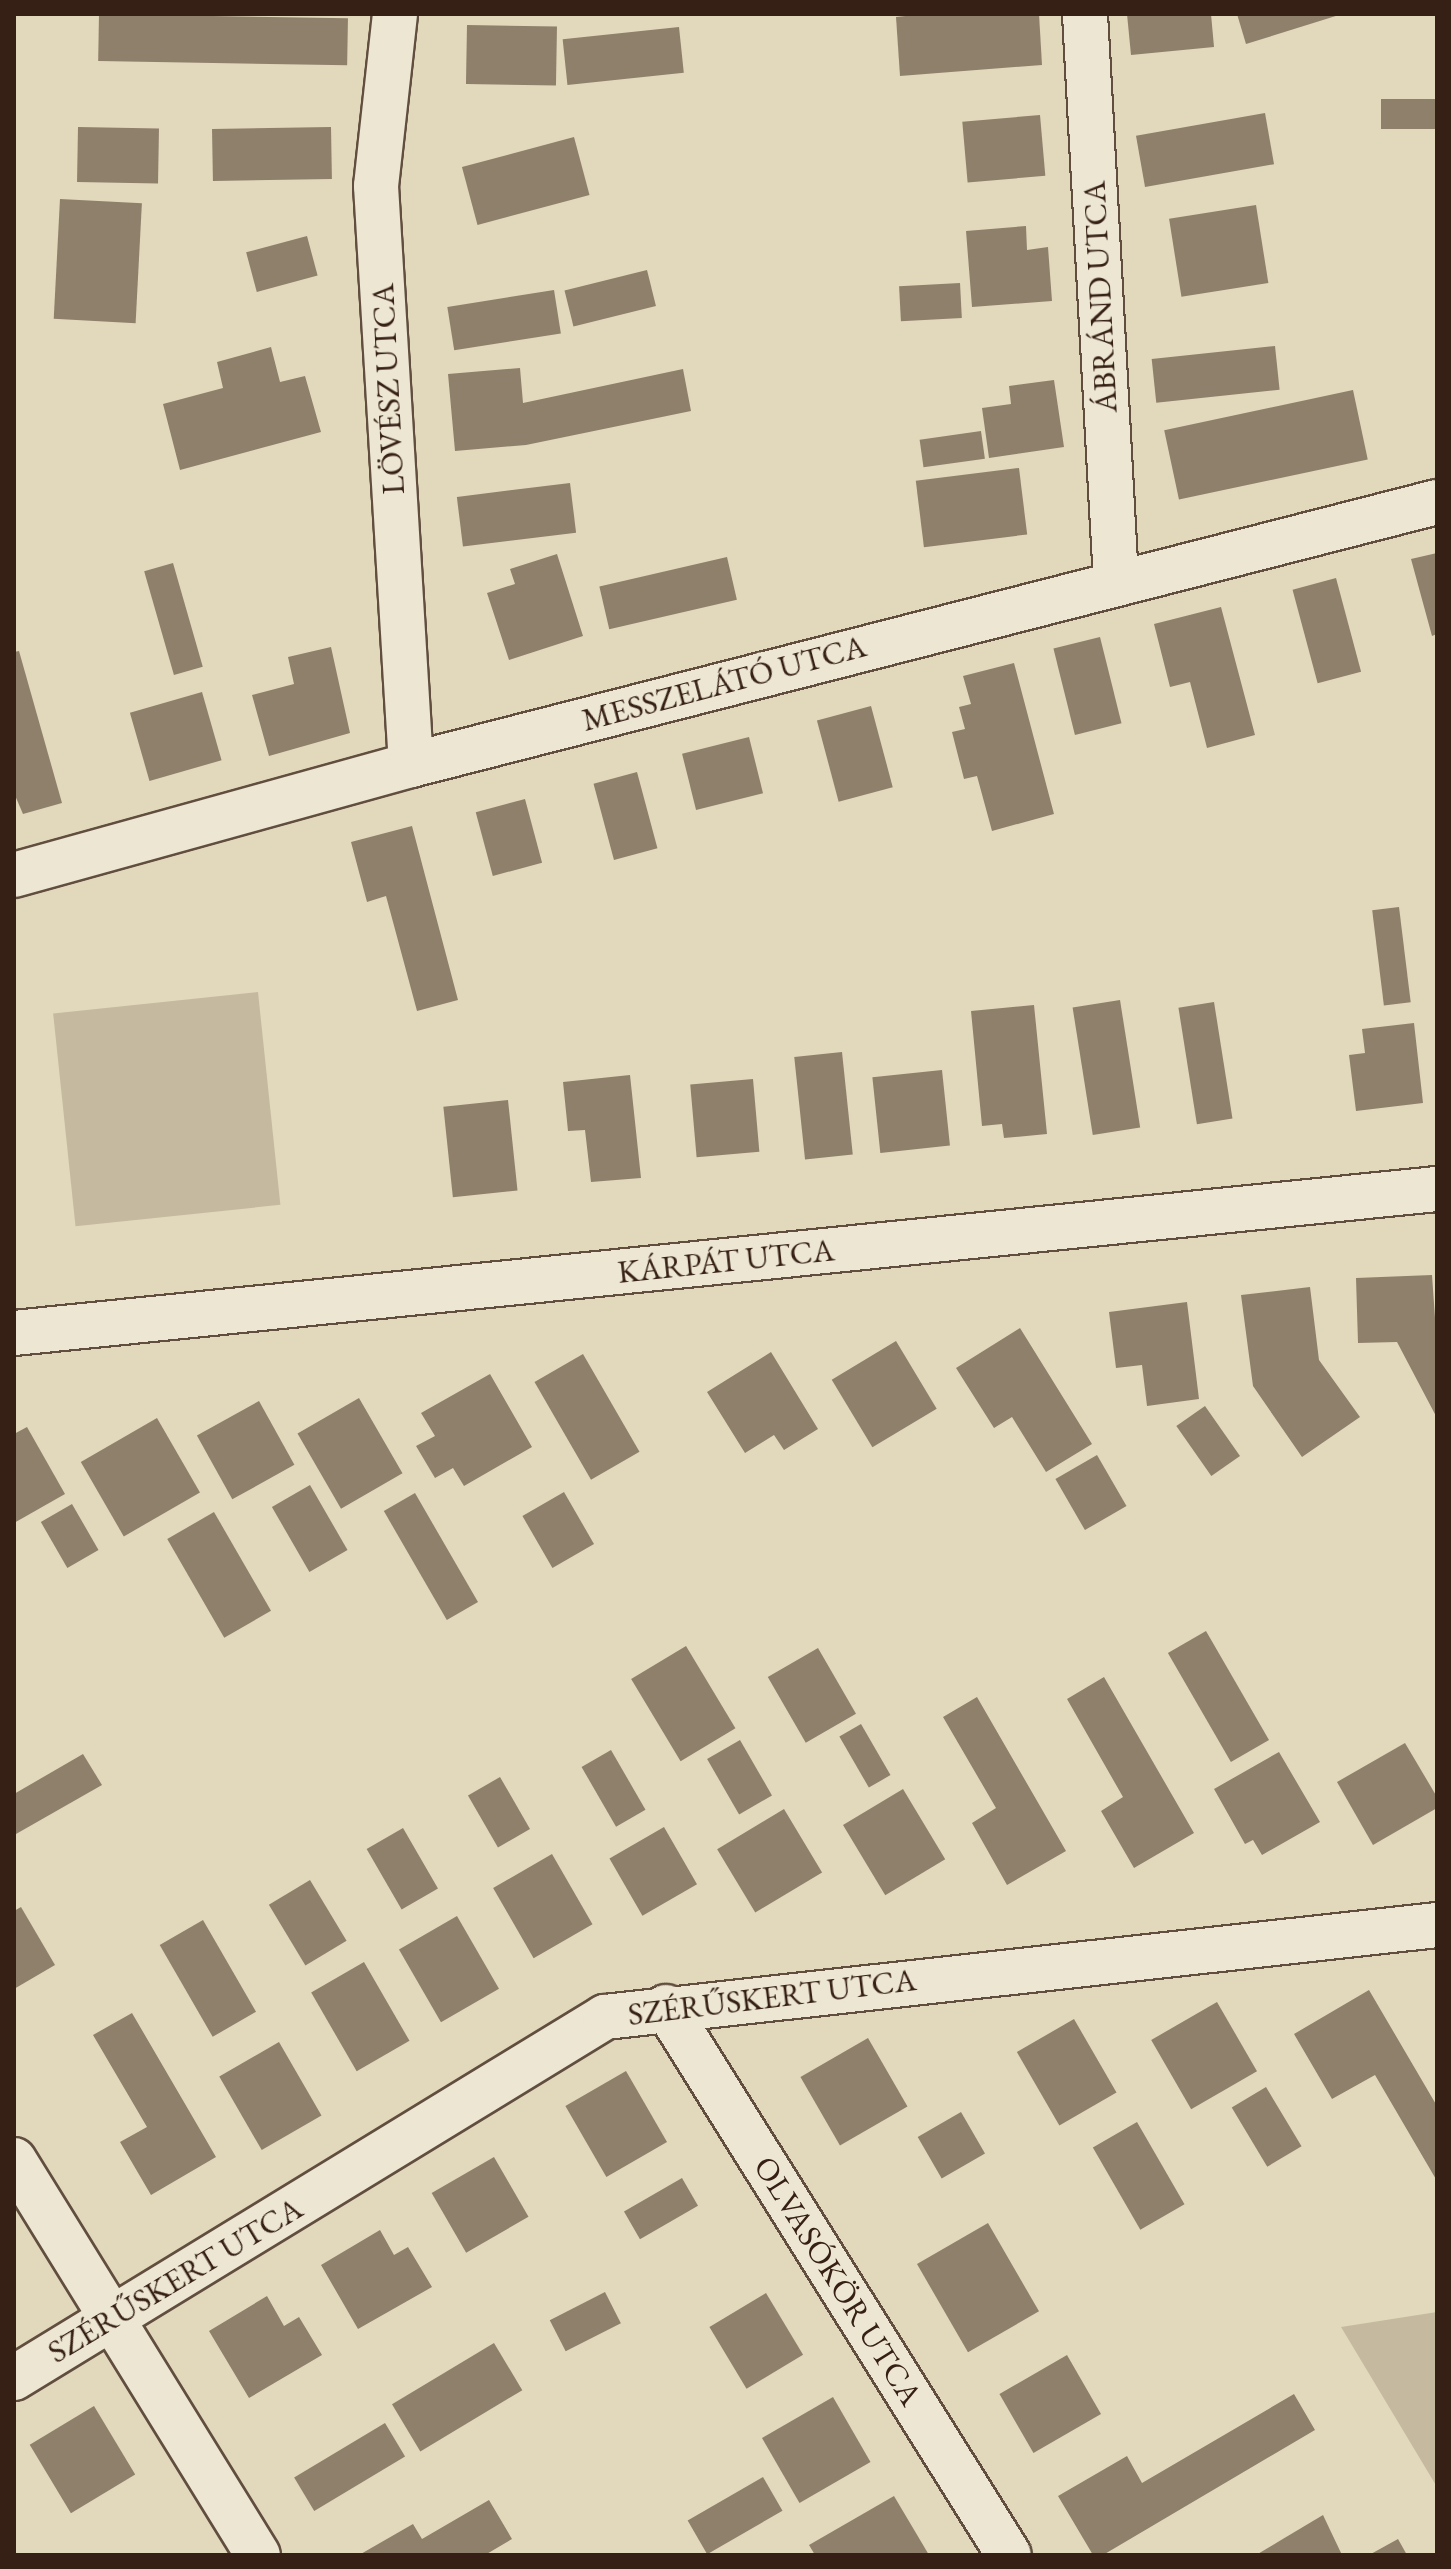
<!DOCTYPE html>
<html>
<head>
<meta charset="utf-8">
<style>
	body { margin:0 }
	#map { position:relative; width:1451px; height:2569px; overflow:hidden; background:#e2d9bc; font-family:"EB Garamond",serif }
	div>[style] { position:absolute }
	.green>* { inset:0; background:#c5baa0; transform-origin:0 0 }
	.building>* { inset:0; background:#8f806c; transform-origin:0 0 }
	.roads { filter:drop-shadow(2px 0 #614e3f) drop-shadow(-2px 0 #614e3f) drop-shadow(0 2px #614e3f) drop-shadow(0 -2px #614e3f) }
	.minor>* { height:44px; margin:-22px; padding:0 22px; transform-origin:22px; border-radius:22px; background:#ece6d3 }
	span { translate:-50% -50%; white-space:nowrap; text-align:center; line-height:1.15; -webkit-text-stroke:8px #ece6d3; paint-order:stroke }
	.street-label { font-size:32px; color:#362015 }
	.frame { position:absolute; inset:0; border:16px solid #362015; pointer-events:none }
</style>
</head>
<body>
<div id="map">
	<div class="green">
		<div style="left:258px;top:992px;width:214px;height:206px;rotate:84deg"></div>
		<div style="clip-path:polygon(1437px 2312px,1437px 2487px,1341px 2327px)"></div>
	</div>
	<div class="building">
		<div style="left:99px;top:14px;width:249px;height:47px;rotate:1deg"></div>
		<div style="clip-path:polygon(924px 14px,1039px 14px,1042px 65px,900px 76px,896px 17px)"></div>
		<div style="clip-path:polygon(1127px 14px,1211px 14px,1214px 47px,1131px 55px)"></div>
		<div style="clip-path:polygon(1237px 14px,1339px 14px,1339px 15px,1246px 44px)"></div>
		<div style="left:467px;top:25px;width:90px;height:59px;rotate:1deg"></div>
		<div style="left:679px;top:27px;width:46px;height:117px;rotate:84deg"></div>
		<div style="left:1437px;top:99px;width:30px;height:56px;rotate:90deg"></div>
		<div style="left:1265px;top:113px;width:52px;height:131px;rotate:80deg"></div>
		<div style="left:1040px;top:115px;width:61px;height:78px;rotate:85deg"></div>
		<div style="left:78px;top:127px;width:81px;height:55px;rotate:1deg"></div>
		<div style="left:331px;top:127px;width:52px;height:119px;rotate:89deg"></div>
		<div style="left:574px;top:137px;width:60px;height:116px;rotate:75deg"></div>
		<div style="left:60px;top:199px;width:82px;height:120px;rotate:3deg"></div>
		<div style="left:1256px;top:205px;width:79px;height:88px;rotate:81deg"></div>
		<div style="clip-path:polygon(1026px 226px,1027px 250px,1048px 247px,1052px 301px,972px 307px,966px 231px)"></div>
		<div style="left:307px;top:236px;width:41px;height:63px;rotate:75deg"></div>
		<div style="left:647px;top:270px;width:37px;height:85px;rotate:76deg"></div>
		<div style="left:960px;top:283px;width:35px;height:61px;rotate:87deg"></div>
		<div style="left:554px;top:290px;width:44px;height:108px;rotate:81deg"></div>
		<div style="left:1275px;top:346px;width:44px;height:124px;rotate:84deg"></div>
		<div style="clip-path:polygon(271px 347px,280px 382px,305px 376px,321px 432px,180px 470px,163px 404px,223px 388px,217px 362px)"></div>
		<div style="clip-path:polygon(520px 368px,523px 403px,683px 369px,691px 411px,526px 445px,455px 451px,448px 374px)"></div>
		<div style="clip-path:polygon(1054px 380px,1064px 447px,989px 458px,982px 408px,1011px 404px,1009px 386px)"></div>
		<div style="left:1353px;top:390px;width:71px;height:193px;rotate:78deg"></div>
		<div style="left:981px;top:431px;width:28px;height:62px;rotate:82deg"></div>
		<div style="left:1019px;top:468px;width:67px;height:104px;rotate:83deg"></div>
		<div style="left:570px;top:483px;width:50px;height:114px;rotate:83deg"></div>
		<div style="clip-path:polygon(1437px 553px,1437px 634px,1432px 636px,1411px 559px)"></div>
		<div style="clip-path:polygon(557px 554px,583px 636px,509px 660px,487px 593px,515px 584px,510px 569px)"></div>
		<div style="left:727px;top:557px;width:44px;height:131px;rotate:77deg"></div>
		<div style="left:173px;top:563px;width:108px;height:30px;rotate:74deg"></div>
		<div style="left:1336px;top:578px;width:97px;height:45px;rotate:75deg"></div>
		<div style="clip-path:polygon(1221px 607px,1255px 735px,1207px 748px,1190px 682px,1170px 687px,1154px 624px)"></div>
		<div style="left:1100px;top:637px;width:89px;height:48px;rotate:76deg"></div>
		<div style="clip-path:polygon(331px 647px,350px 733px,269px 756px,252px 695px,294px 684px,288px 657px)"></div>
		<div style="clip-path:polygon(19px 651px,62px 803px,23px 814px,14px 793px,14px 652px)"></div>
		<div style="clip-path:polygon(1014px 663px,1054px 814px,992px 831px,977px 776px,964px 779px,952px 732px,965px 729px,959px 707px,971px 704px,963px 676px)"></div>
		<div style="left:202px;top:692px;width:71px;height:75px;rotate:74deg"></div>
		<div style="left:871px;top:706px;width:84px;height:56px;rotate:75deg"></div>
		<div style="left:749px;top:737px;width:58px;height:69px;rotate:76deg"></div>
		<div style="left:637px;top:772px;width:79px;height:45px;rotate:75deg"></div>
		<div style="left:525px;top:799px;width:66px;height:51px;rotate:75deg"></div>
		<div style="clip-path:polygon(412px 826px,458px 1000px,417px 1011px,386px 896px,367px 902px,351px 842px)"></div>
		<div style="left:1399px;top:907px;width:96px;height:27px;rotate:83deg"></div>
		<div style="left:1120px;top:1000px;width:129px;height:48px;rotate:81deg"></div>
		<div style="left:1214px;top:1002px;width:118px;height:36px;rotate:81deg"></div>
		<div style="clip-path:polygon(1034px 1005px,1047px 1134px,1004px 1138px,1002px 1124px,982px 1126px,971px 1011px)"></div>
		<div style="clip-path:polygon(1414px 1023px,1423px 1103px,1356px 1111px,1349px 1055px,1365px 1053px,1362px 1029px)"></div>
		<div style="left:842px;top:1052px;width:103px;height:48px;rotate:84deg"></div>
		<div style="left:942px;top:1070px;width:76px;height:70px;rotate:84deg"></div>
		<div style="clip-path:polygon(630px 1075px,641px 1178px,591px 1182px,585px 1130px,568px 1131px,563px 1082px)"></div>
		<div style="left:753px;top:1079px;width:73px;height:63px;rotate:85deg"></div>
		<div style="left:508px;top:1100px;width:91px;height:65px;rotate:84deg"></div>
		<div style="clip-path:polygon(1432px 1275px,1437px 1346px,1437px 1418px,1397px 1342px,1358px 1343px,1356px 1278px)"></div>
		<div style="clip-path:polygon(1310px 1287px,1319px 1360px,1360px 1417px,1302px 1457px,1253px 1386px,1241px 1295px)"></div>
		<div style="clip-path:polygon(1187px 1302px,1199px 1399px,1147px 1406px,1142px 1365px,1116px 1368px,1109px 1312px)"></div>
		<div style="clip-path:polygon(1020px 1328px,1092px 1444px,1046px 1472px,1012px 1417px,994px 1428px,956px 1368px)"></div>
		<div style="left:896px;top:1341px;width:79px;height:75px;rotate:59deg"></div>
		<div style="clip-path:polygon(771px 1352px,818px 1429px,784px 1450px,774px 1435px,745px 1453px,707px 1392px)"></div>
		<div style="left:583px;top:1354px;width:113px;height:56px;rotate:60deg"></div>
		<div style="clip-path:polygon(490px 1374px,532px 1447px,464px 1486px,453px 1468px,435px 1478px,416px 1446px,435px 1436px,421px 1413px)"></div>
		<div style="left:359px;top:1398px;width:87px;height:71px;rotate:60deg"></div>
		<div style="left:259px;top:1401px;width:73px;height:71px;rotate:61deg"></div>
		<div style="left:1205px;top:1406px;width:61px;height:35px;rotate:55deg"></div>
		<div style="left:157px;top:1418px;width:86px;height:88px;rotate:60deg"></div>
		<div style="clip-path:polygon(27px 1427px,65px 1494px,14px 1523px,14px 1434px)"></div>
		<div style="left:1097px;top:1455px;width:59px;height:48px;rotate:60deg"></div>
		<div style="left:310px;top:1485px;width:75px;height:44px;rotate:60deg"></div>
		<div style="left:564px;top:1492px;width:60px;height:48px;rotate:60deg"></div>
		<div style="left:415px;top:1493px;width:126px;height:36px;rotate:60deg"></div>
		<div style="left:72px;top:1504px;width:53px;height:36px;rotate:60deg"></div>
		<div style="left:214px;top:1512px;width:114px;height:54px;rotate:60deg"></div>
		<div style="left:1206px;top:1631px;width:126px;height:44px;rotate:60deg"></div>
		<div style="left:686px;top:1646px;width:96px;height:64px;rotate:59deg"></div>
		<div style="left:818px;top:1648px;width:76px;height:58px;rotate:60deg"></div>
		<div style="clip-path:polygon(1104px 1677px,1194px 1833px,1134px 1868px,1101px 1811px,1123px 1797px,1067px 1699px)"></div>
		<div style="clip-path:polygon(977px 1697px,1066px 1851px,1007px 1885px,972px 1823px,996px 1808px,943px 1717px)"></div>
		<div style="left:861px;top:1724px;width:59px;height:25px;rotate:60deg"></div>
		<div style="left:740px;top:1740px;width:64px;height:38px;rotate:60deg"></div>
		<div style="clip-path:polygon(1405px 1743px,1437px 1797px,1437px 1808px,1373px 1845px,1337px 1782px)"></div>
		<div style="left:611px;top:1750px;width:69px;height:34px;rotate:60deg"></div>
		<div style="clip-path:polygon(1279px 1752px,1320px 1822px,1262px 1855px,1253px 1840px,1245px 1844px,1214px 1789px)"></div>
		<div style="clip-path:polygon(83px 1754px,102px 1785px,16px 1834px,14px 1794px)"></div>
		<div style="left:500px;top:1777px;width:60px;height:37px;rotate:60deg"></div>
		<div style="left:903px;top:1789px;width:82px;height:70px;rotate:59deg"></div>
		<div style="left:784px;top:1809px;width:74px;height:78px;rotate:59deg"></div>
		<div style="left:664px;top:1827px;width:66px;height:63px;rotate:60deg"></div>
		<div style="left:403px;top:1828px;width:70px;height:42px;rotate:60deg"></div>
		<div style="left:552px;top:1854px;width:81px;height:68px;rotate:60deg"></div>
		<div style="left:310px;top:1880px;width:71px;height:48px;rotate:59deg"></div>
		<div style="clip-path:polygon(21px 1907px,55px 1965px,14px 1989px,14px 1911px)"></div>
		<div style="left:457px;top:1916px;width:84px;height:67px;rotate:60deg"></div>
		<div style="left:203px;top:1920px;width:106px;height:50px;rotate:60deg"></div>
		<div style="left:364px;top:1962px;width:91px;height:61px;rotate:60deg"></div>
		<div style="clip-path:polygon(1369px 1990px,1437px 2106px,1437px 2181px,1375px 2075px,1332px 2099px,1294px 2034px)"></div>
		<div style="left:1217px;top:2002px;width:80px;height:76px;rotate:60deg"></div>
		<div style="clip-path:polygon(132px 2013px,216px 2157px,151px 2195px,120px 2142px,147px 2127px,93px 2035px)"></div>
		<div style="left:1074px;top:2019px;width:85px;height:66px;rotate:60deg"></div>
		<div style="left:868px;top:2038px;width:79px;height:78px;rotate:60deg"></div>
		<div style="left:279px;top:2042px;width:85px;height:69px;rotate:60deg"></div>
		<div style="left:626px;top:2071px;width:82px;height:70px;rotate:60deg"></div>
		<div style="left:1266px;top:2087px;width:69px;height:40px;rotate:59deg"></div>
		<div style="left:961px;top:2112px;width:48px;height:50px;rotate:60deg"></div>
		<div style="left:1137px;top:2122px;width:95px;height:51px;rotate:60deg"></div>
		<div style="left:494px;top:2157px;width:69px;height:72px;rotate:60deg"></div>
		<div style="left:682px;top:2178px;width:32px;height:67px;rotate:60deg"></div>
		<div style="left:988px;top:2223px;width:102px;height:82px;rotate:60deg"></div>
		<div style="clip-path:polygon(380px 2230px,394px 2255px,408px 2247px,432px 2287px,358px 2329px,321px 2265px)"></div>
		<div style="left:605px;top:2292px;width:35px;height:62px;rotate:63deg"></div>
		<div style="left:766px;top:2293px;width:72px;height:66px;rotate:59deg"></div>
		<div style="clip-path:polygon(267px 2296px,284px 2326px,299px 2317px,322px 2355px,249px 2398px,209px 2331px)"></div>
		<div style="left:494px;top:2343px;width:55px;height:119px;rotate:59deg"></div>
		<div style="left:1067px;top:2355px;width:68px;height:78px;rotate:60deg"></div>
		<div style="clip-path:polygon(1294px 2394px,1315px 2430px,1103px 2555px,1093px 2555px,1058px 2496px,1127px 2456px,1142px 2483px)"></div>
		<div style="left:833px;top:2397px;width:75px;height:82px;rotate:60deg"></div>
		<div style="left:94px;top:2406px;width:80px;height:75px;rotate:59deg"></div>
		<div style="left:385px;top:2423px;width:39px;height:106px;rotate:59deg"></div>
		<div style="left:763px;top:2477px;width:39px;height:87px;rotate:60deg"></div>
		<div style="clip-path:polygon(894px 2496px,929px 2555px,815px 2555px,809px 2545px)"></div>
		<div style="clip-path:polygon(489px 2500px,512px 2539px,485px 2555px,359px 2555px,413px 2524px,422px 2539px)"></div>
		<div style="clip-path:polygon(1323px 2515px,1342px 2555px,1256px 2555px)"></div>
		<div style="clip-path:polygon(1398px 2539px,1407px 2555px,1369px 2555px)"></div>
	</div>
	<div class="roads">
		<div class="minor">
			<div style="left:395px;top:14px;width:173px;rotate:96.3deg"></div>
			<div style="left:376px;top:186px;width:580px;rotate:86.54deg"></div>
			<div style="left:1085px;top:14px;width:567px;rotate:86.87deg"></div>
			<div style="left:14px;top:875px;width:412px;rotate:-15.5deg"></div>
			<div style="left:411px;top:765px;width:1059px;rotate:-14.38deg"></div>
			<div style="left:14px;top:1333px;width:1430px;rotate:-5.78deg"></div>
			<div style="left:666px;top:2007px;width:646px;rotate:57.96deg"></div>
			<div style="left:14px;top:2160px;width:464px;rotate:58.3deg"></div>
			<div style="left:14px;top:2378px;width:693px;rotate:-31.42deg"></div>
			<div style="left:605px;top:2017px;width:837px;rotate:-6.31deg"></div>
		</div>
	</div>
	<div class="street-label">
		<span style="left:1100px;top:297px;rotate:-93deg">ÁBRÁND UTCA</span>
		<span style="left:388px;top:389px;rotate:-93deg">LÖVÉSZ UTCA</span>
		<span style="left:724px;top:683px;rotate:-15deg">MESSZELÁTÓ UTCA</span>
		<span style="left:726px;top:1261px;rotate:-6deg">KÁRPÁT UTCA</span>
		<span style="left:772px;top:1997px;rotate:-7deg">SZÉRŰSKERT UTCA</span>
		<span style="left:175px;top:2280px;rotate:-31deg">SZÉRŰSKERT UTCA</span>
		<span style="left:838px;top:2281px;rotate:58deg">OLVASÓKÖR UTCA</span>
	</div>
	<div class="frame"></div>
</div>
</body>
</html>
